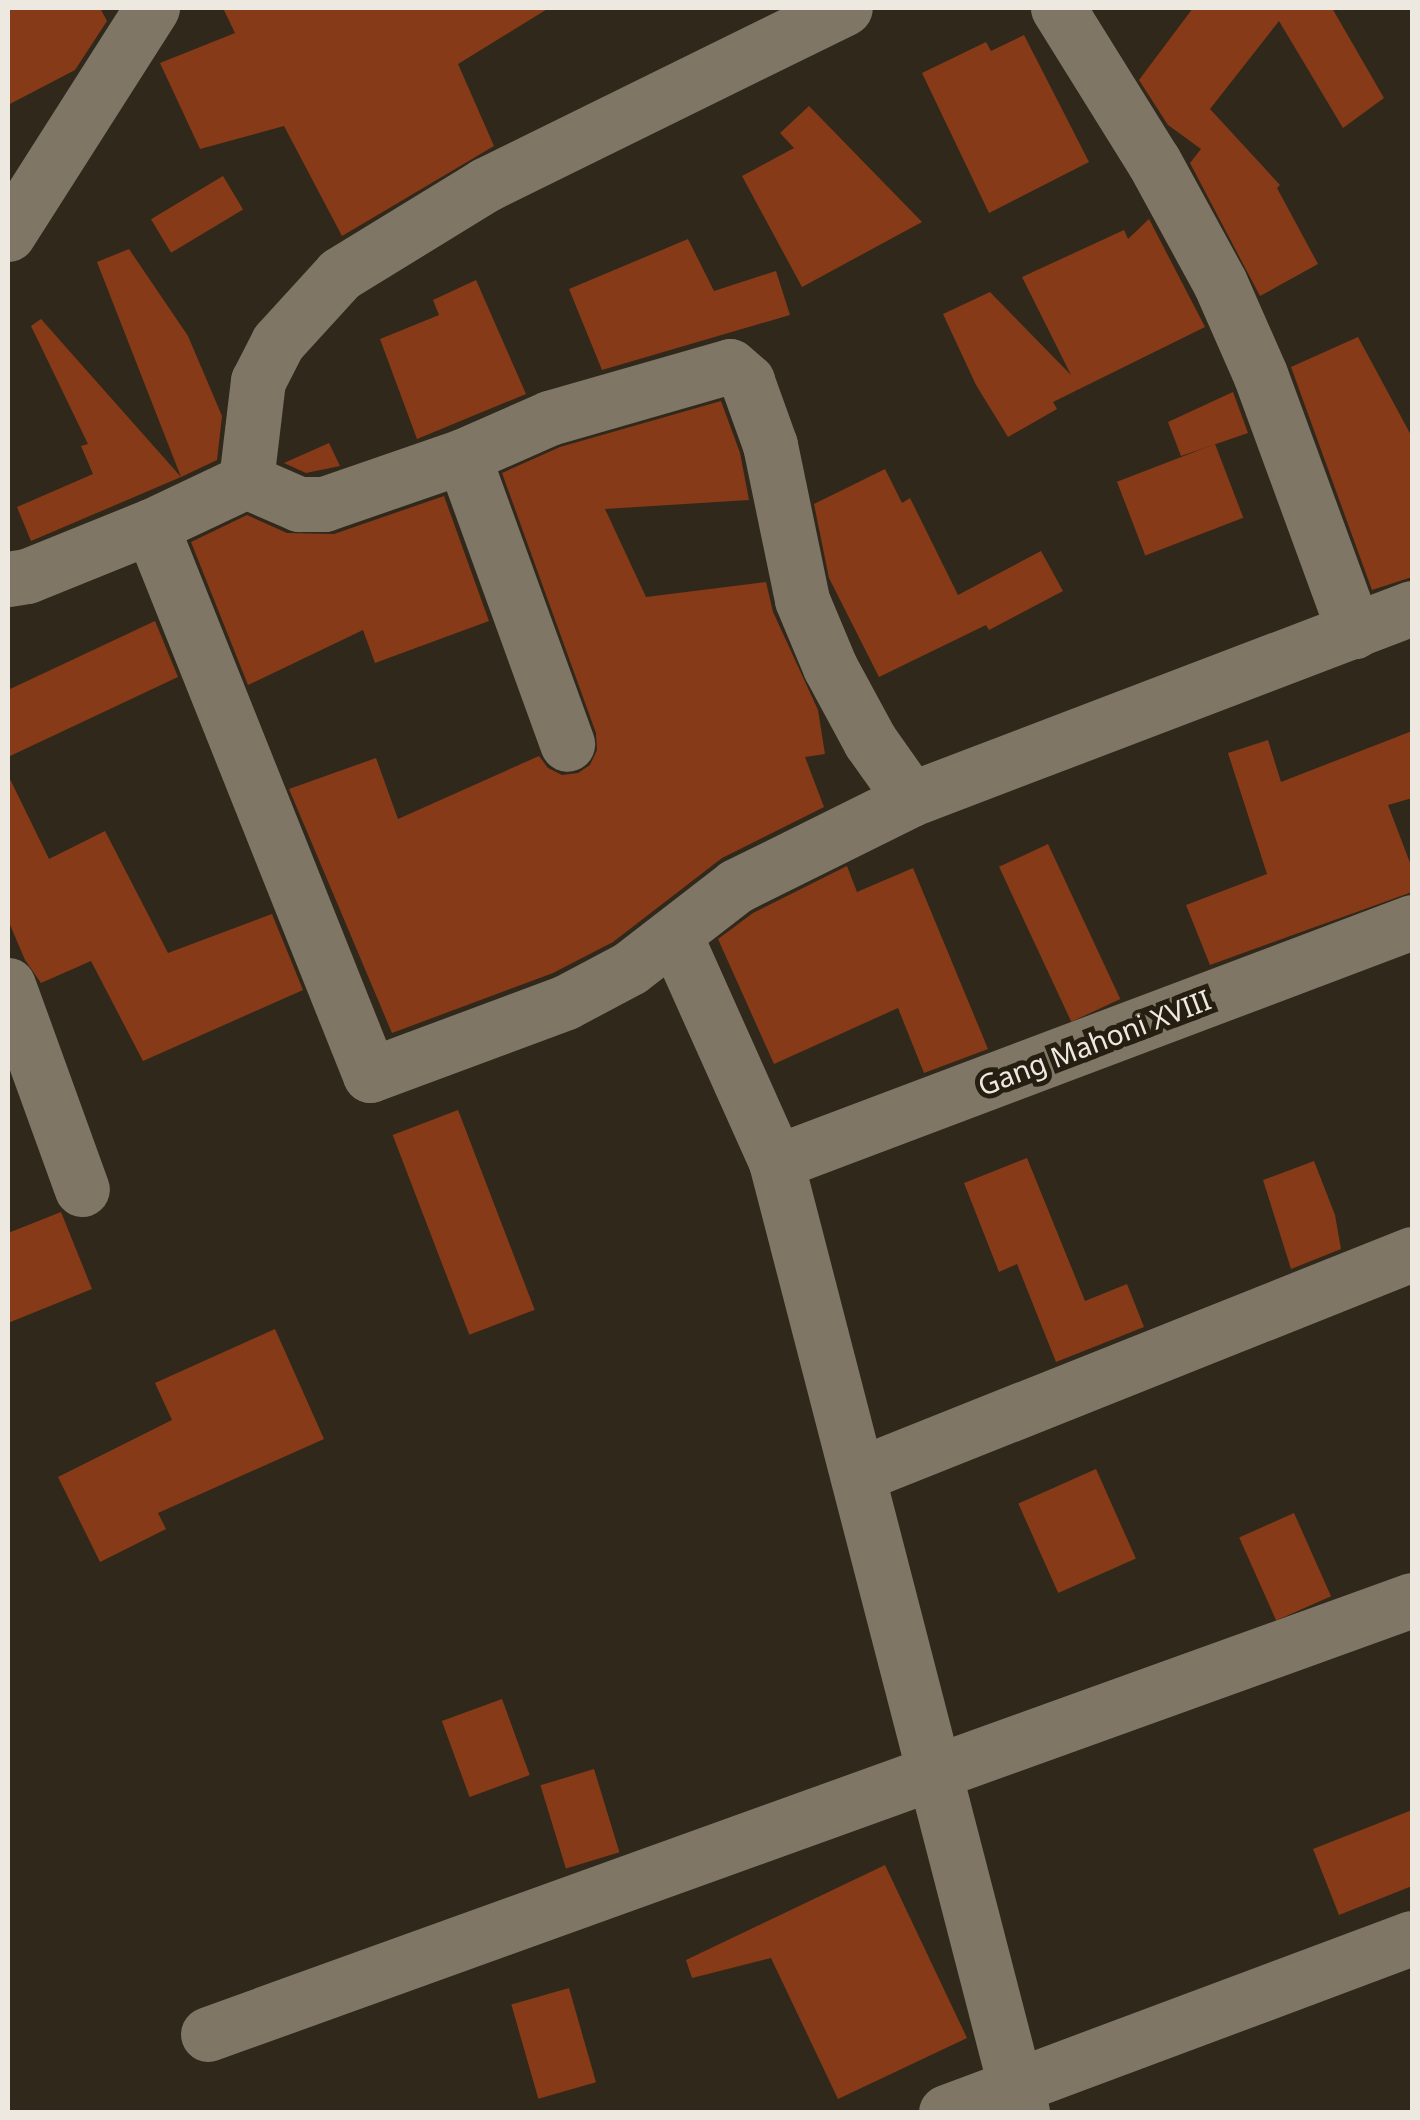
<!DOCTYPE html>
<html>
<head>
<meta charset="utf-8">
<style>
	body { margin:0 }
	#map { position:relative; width:1420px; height:2120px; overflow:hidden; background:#30281b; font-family:"Noto Sans",sans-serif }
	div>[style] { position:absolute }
	.building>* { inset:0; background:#873a17; transform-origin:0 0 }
	.street>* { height:55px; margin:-27.5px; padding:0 27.5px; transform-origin:27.5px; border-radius:27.5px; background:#7f7666 }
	span { translate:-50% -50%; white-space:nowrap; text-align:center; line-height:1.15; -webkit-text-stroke:10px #261f11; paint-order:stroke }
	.street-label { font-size:28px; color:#eee9e0 }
	.frame { position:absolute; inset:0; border:10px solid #eee9e0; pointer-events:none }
</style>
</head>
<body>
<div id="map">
	<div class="building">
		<div style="clip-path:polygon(8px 8px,100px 8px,107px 21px,75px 70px,8px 105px)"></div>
		<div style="clip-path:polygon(223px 8px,549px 8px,458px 64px,494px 146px,342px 236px,284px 126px,200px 149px,160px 63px,235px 33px)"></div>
		<div style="clip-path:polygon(1193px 8px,1332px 8px,1384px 98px,1343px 128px,1279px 21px,1210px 109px,1280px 185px,1277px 188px,1318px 264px,1260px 296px,1190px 163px,1201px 149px,1168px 125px,1139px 80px)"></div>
		<div style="clip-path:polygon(1024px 35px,1089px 162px,989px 213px,922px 73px,986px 42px,991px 51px)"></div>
		<div style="clip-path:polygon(809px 106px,922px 222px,802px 287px,742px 176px,794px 148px,780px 133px)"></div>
		<div style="left:223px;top:176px;width:39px;height:84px;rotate:59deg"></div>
		<div style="clip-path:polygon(1149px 219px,1205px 327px,1053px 402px,1057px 409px,1008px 437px,976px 385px,943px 314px,990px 292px,1071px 375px,1022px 277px,1124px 230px,1128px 239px)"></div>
		<div style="clip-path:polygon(688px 239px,714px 291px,776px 271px,790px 315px,602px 370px,569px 289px)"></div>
		<div style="clip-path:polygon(129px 249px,188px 336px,222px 416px,217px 460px,181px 477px,97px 262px)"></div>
		<div style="clip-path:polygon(476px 280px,526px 394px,417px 439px,380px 339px,439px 315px,433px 300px)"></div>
		<div style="clip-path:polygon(41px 319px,181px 477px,31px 541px,17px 507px,93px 474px,81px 446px,88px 444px,31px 326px)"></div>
		<div style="clip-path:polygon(1358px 337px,1412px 437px,1412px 577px,1372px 590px,1291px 367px)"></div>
		<div style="clip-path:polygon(1233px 392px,1248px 433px,1181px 456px,1168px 422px)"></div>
		<div style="clip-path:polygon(721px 401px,740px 453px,749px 500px,605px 509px,646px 597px,766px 582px,773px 612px,818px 710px,825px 754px,805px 757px,824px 807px,722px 858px,613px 942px,553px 973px,392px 1033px,289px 789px,376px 758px,398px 819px,539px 756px,548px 768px,562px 775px,578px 773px,590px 765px,597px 750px,596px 733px,502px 473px,560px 447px)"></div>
		<div style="clip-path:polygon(329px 443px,340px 466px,306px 473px,284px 463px)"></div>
		<div style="left:1215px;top:444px;width:79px;height:105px;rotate:69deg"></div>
		<div style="clip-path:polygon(885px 469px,902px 503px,910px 498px,958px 595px,1041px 551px,1063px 591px,989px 630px,986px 625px,879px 677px,829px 578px,814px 504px)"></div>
		<div style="clip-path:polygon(444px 496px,489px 621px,375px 663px,363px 630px,248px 685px,191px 542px,247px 515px,287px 533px,334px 534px)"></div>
		<div style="clip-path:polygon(155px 621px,178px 677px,8px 757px,8px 690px)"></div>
		<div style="clip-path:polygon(1412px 731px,1412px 798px,1388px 805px,1412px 868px,1412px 892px,1210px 965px,1186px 905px,1267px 874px,1228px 753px,1268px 740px,1281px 782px)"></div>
		<div style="clip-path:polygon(8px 775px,49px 859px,105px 831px,168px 953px,272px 914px,303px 990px,143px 1061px,91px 961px,41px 983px,25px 960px,8px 920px)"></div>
		<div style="left:1048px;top:844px;width:171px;height:54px;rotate:65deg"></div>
		<div style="clip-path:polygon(847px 866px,857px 892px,913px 868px,988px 1049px,924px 1073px,898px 1008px,774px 1064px,718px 939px,753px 913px)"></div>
		<div style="left:458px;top:1110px;width:214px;height:70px;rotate:69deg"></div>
		<div style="clip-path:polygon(1027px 1158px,1085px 1301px,1127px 1284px,1144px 1327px,1056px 1362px,1017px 1264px,999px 1272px,964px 1183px)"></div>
		<div style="clip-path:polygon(1314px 1161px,1335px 1215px,1341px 1249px,1291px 1269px,1263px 1180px)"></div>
		<div style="clip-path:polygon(61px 1212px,92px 1289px,8px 1323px,8px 1233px)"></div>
		<div style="clip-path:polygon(275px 1329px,324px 1439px,158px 1513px,166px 1529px,100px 1562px,58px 1477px,172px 1420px,155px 1383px)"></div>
		<div style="left:1096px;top:1469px;width:98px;height:85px;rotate:66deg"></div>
		<div style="left:1294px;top:1513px;width:91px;height:60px;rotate:66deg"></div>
		<div style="left:502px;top:1699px;width:81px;height:64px;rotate:70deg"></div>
		<div style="left:594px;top:1769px;width:87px;height:56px;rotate:73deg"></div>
		<div style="clip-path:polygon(1412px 1810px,1412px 1886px,1339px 1915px,1313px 1849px)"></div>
		<div style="clip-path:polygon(885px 1865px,967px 2038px,838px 2099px,771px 1958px,692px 1978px,686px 1960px)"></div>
		<div style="left:569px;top:1988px;width:98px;height:60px;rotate:74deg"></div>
	</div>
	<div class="street">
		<div style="left:1058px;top:8px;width:181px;rotate:58.1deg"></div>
		<div style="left:1154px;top:162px;width:138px;rotate:61.4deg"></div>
		<div style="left:1220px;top:283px;width:99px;rotate:66.3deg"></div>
		<div style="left:1260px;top:374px;width:274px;rotate:69.9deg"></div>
		<div style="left:8px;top:234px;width:268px;rotate:-57.5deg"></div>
		<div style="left:463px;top:456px;width:306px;rotate:70.1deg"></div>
		<div style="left:246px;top:481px;width:101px;rotate:-83.2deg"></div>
		<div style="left:258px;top:381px;width:44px;rotate:-62.9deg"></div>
		<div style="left:278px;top:342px;width:92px;rotate:-47.6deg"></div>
		<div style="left:340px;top:274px;width:170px;rotate:-31.5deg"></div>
		<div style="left:485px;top:185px;width:401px;rotate:-26.2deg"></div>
		<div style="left:151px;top:526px;width:591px;rotate:68.25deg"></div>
		<div style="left:370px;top:1075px;width:209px;rotate:-20.4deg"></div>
		<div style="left:566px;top:1002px;width:72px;rotate:-28deg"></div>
		<div style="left:630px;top:968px;width:134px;rotate:-37.7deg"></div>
		<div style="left:736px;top:886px;width:195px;rotate:-26.4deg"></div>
		<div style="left:911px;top:799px;width:536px;rotate:-20.87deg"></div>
		<div style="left:8px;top:579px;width:19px;rotate:-9deg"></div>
		<div style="left:27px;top:576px;width:134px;rotate:-22deg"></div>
		<div style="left:151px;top:526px;width:105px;rotate:-25.3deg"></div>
		<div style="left:246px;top:481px;width:58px;rotate:23.5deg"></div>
		<div style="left:299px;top:504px;width:25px"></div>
		<div style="left:324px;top:504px;width:147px;rotate:-19.1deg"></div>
		<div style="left:463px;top:456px;width:94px;rotate:-23.8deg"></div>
		<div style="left:549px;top:418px;width:188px;rotate:-16deg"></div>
		<div style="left:730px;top:366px;width:23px;rotate:41deg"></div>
		<div style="left:747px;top:381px;width:68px;rotate:70.2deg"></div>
		<div style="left:770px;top:445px;width:158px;rotate:78.3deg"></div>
		<div style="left:802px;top:600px;width:73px;rotate:67.3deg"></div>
		<div style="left:830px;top:667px;width:84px;rotate:61.6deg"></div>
		<div style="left:870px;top:741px;width:71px;rotate:54.7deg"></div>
		<div style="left:675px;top:936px;width:248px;rotate:65.9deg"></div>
		<div style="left:776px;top:1162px;width:981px;rotate:75.48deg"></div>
		<div style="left:8px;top:985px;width:217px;rotate:70.1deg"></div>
		<div style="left:776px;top:1162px;width:680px;rotate:-20.67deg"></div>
		<div style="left:860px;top:1474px;width:594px;rotate:-21.73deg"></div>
		<div style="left:208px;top:2034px;width:1280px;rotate:-19.82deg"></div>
		<div style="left:946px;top:2112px;width:497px;rotate:-20.5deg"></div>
	</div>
	<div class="street-label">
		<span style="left:1094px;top:1042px;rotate:-21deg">Gang Mahoni XVIII</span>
	</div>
	<div class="frame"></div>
</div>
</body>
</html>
